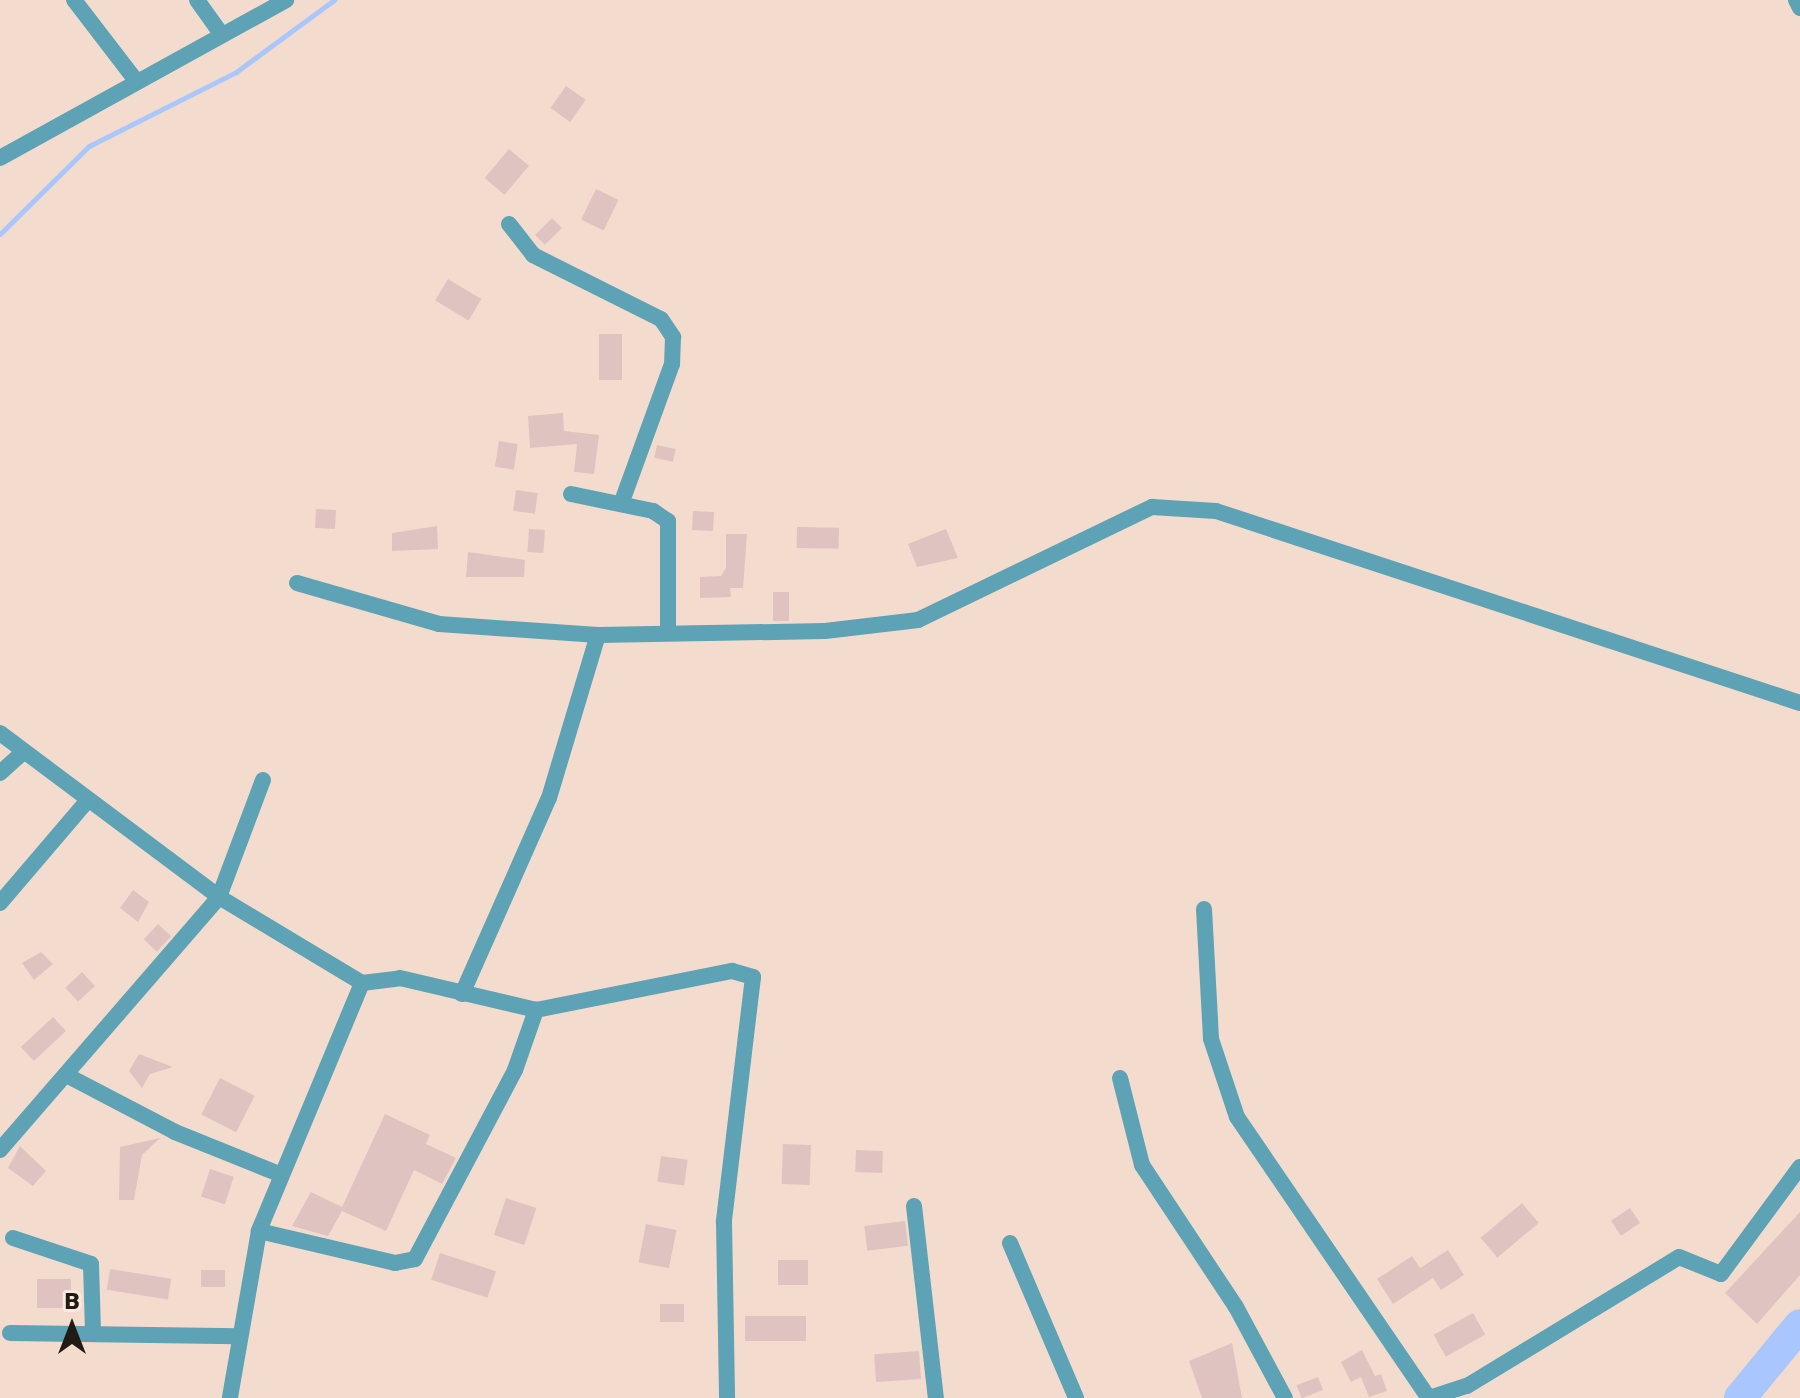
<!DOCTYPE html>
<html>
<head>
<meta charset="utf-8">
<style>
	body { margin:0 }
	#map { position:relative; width:1800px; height:1398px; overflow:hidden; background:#f3dcce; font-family:Rubik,sans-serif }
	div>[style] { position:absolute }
	.stream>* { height:5px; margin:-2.5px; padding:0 2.5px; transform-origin:2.5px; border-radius:2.5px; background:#a9c6fe }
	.river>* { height:32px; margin:-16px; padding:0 16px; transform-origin:16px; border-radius:16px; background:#a9c6fe }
	.building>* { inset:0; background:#dfc3c0; transform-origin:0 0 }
	.minor>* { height:16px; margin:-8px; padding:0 8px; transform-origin:8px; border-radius:8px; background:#5da2b5 }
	span { translate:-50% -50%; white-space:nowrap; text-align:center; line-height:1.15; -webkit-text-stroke:7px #fdeadf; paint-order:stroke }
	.north { position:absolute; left:32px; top:1286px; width:80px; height:80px; -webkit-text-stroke:6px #fdeadf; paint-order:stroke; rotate:0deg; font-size:22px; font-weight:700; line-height:32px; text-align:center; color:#221b15 }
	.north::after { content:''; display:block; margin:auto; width:28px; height:36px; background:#221b15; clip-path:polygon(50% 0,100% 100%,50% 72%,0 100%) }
</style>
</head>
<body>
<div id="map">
	<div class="stream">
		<div style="left:0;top:234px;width:125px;rotate:-44.7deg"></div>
		<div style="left:89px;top:146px;width:165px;rotate:-26.7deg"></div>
		<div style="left:236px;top:72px;width:122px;rotate:-36.3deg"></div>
	</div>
	<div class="river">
		<div style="left:1740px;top:1398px;width:94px;rotate:-50.6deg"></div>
	</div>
	<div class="building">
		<div style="left:566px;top:86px;width:24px;height:27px;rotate:35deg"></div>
		<div style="left:509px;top:149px;width:26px;height:38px;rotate:40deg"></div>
		<div style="left:596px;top:189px;width:25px;height:34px;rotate:26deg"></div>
		<div style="left:552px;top:218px;width:14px;height:24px;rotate:45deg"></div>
		<div style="left:448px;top:279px;width:39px;height:25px;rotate:31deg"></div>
		<div style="left:599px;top:334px;width:23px;height:46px"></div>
		<div style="clip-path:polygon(563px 413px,564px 431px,599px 435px,594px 474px,574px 472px,577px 444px,530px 448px,528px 416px)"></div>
		<div style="left:499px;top:441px;width:19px;height:26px;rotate:9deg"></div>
		<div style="left:657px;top:445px;width:19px;height:13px;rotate:12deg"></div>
		<div style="left:516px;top:490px;width:22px;height:21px;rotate:8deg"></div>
		<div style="left:316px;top:509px;width:20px;height:19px;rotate:3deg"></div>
		<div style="left:693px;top:511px;width:21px;height:19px;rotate:3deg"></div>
		<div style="clip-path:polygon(437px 526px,438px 549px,392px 551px,392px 533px)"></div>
		<div style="left:797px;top:527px;width:42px;height:21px;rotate:1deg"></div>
		<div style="left:529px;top:529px;width:16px;height:23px;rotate:4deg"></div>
		<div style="clip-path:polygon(946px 529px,958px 558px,917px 567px,908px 544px)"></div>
		<div style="clip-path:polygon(726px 534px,747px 534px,743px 588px,730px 588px,731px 597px,700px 598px,700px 577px,721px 576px,726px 568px)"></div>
		<div style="clip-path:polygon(468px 552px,525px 560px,524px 577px,466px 577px)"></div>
		<div style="left:773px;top:592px;width:16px;height:29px"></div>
		<div style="clip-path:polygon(133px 890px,149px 902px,138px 922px,120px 908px)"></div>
		<div style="left:158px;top:924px;width:18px;height:21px;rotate:43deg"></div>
		<div style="clip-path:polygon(41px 952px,53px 964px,34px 980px,22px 963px)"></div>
		<div style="left:82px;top:972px;width:19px;height:23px;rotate:47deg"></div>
		<div style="left:53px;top:1017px;width:19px;height:44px;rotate:47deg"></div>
		<div style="clip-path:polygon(139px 1054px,173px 1067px,150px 1074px,142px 1088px,129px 1071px)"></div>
		<div style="left:220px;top:1078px;width:39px;height:41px;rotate:27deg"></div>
		<div style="clip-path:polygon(385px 1114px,430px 1135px,426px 1144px,456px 1158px,442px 1184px,414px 1170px,386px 1231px,342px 1211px,328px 1236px,292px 1226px,311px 1192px,342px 1207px)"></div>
		<div style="clip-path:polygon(160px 1138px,142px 1155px,134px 1200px,119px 1200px,120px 1147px)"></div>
		<div style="left:783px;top:1144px;width:28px;height:40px;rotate:2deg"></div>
		<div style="clip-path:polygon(20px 1146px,46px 1171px,33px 1186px,8px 1168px)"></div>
		<div style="left:856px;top:1150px;width:27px;height:22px;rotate:2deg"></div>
		<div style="left:661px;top:1156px;width:27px;height:26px;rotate:8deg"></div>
		<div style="left:210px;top:1169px;width:25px;height:29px;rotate:18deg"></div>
		<div style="left:506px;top:1198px;width:32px;height:39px;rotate:18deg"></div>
		<div style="left:1522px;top:1203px;width:26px;height:54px;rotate:50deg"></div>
		<div style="left:1630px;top:1208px;width:18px;height:23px;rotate:56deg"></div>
		<div style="clip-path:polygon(1800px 1212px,1800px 1275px,1757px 1324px,1725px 1293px)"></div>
		<div style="left:905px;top:1221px;width:25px;height:41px;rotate:83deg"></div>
		<div style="left:646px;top:1224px;width:31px;height:39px;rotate:11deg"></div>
		<div style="clip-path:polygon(1448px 1250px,1464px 1275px,1441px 1290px,1433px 1278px,1393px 1304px,1377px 1279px,1412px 1256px,1420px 1268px)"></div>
		<div style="left:440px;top:1253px;width:59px;height:28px;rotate:18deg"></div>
		<div style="left:778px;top:1260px;width:30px;height:25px"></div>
		<div style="left:110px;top:1269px;width:62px;height:21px;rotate:9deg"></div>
		<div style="left:201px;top:1270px;width:24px;height:17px"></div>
		<div style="left:37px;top:1279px;width:34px;height:29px"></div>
		<div style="left:660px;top:1304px;width:24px;height:18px"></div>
		<div style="left:1473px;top:1313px;width:25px;height:45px;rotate:61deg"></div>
		<div style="left:745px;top:1316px;width:61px;height:25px"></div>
		<div style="clip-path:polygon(1232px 1343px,1242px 1398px,1202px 1398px,1189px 1361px)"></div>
		<div style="clip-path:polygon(1362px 1350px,1375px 1376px,1381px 1374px,1387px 1391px,1369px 1397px,1361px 1377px,1351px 1382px,1341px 1362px)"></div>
		<div style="left:919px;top:1351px;width:28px;height:45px;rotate:86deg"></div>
		<div style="left:1318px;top:1377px;width:14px;height:23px;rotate:69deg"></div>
	</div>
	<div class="minor">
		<div style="left:74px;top:0;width:103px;rotate:52.5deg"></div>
		<div style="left:197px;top:0;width:43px;rotate:54.5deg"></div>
		<div style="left:1796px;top:0;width:9px;rotate:63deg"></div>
		<div style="left:0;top:158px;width:327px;rotate:-28.9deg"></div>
		<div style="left:509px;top:224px;width:39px;rotate:52deg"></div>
		<div style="left:533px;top:255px;width:143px;rotate:26.6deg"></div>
		<div style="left:661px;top:319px;width:22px;rotate:56deg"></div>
		<div style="left:673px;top:337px;width:27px;rotate:92deg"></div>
		<div style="left:672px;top:364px;width:149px;rotate:110deg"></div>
		<div style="left:571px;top:494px;width:84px;rotate:11.7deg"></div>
		<div style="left:653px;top:511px;width:18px;rotate:34deg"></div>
		<div style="left:668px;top:521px;width:112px;rotate:90deg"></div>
		<div style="left:297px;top:583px;width:148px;rotate:16.1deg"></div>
		<div style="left:439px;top:624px;width:159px;rotate:4deg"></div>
		<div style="left:0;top:733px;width:274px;rotate:36.8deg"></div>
		<div style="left:219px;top:897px;width:167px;rotate:31deg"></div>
		<div style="left:362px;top:983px;width:269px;rotate:112.6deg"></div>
		<div style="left:259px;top:1231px;width:169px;rotate:99.9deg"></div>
		<div style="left:0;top:773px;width:31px;rotate:-42deg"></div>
		<div style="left:0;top:903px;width:134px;rotate:-49.5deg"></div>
		<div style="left:1204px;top:909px;width:130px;rotate:86.9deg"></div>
		<div style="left:1211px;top:1039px;width:82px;rotate:71.6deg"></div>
		<div style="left:1237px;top:1117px;width:340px;rotate:55.7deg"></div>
		<div style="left:362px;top:983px;width:38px;rotate:-7deg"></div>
		<div style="left:400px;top:978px;width:140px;rotate:13.2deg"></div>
		<div style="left:536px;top:1010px;width:200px;rotate:-11.3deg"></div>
		<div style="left:732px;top:971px;width:22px;rotate:16deg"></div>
		<div style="left:753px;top:977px;width:247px;rotate:96.8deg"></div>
		<div style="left:724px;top:1222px;width:176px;rotate:89deg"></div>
		<div style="left:462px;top:994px;width:214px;rotate:-66.1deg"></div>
		<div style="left:549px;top:798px;width:170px;rotate:-73.3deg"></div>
		<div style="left:598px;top:635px;width:227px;rotate:-1deg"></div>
		<div style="left:825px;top:631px;width:94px;rotate:-6.7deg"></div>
		<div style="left:918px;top:620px;width:260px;rotate:-25.8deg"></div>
		<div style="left:1152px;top:507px;width:64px;rotate:3.6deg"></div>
		<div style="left:1216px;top:511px;width:615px;rotate:18.2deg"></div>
		<div style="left:70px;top:1077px;width:119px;rotate:27.6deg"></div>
		<div style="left:175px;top:1132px;width:112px;rotate:22deg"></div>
		<div style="left:1120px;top:1078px;width:90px;rotate:75.8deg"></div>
		<div style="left:1142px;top:1165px;width:170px;rotate:56.5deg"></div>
		<div style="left:1236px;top:1307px;width:103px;rotate:61.7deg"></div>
		<div style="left:0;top:1150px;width:335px;rotate:-49.1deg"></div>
		<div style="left:219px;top:897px;width:125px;rotate:-69.4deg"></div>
		<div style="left:914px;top:1206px;width:193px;rotate:83.5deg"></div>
		<div style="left:259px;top:1231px;width:140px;rotate:13.2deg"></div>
		<div style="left:395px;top:1263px;width:20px;rotate:-11deg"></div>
		<div style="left:415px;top:1259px;width:214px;rotate:-62.1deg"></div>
		<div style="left:515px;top:1070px;width:64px;rotate:-70.7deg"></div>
		<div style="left:13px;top:1238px;width:82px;rotate:18.4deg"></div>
		<div style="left:91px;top:1264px;width:68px;rotate:88.3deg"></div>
		<div style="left:1010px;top:1243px;width:168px;rotate:66.9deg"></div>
		<div style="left:10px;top:1333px;width:228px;rotate:0.8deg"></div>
		<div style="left:1429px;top:1398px;width:40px;rotate:-18deg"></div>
		<div style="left:1467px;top:1386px;width:248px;rotate:-31.3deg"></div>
		<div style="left:1679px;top:1257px;width:45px;rotate:22deg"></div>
		<div style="left:1721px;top:1274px;width:133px;rotate:-53.6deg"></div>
	</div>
	<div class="north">B</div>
</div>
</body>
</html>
